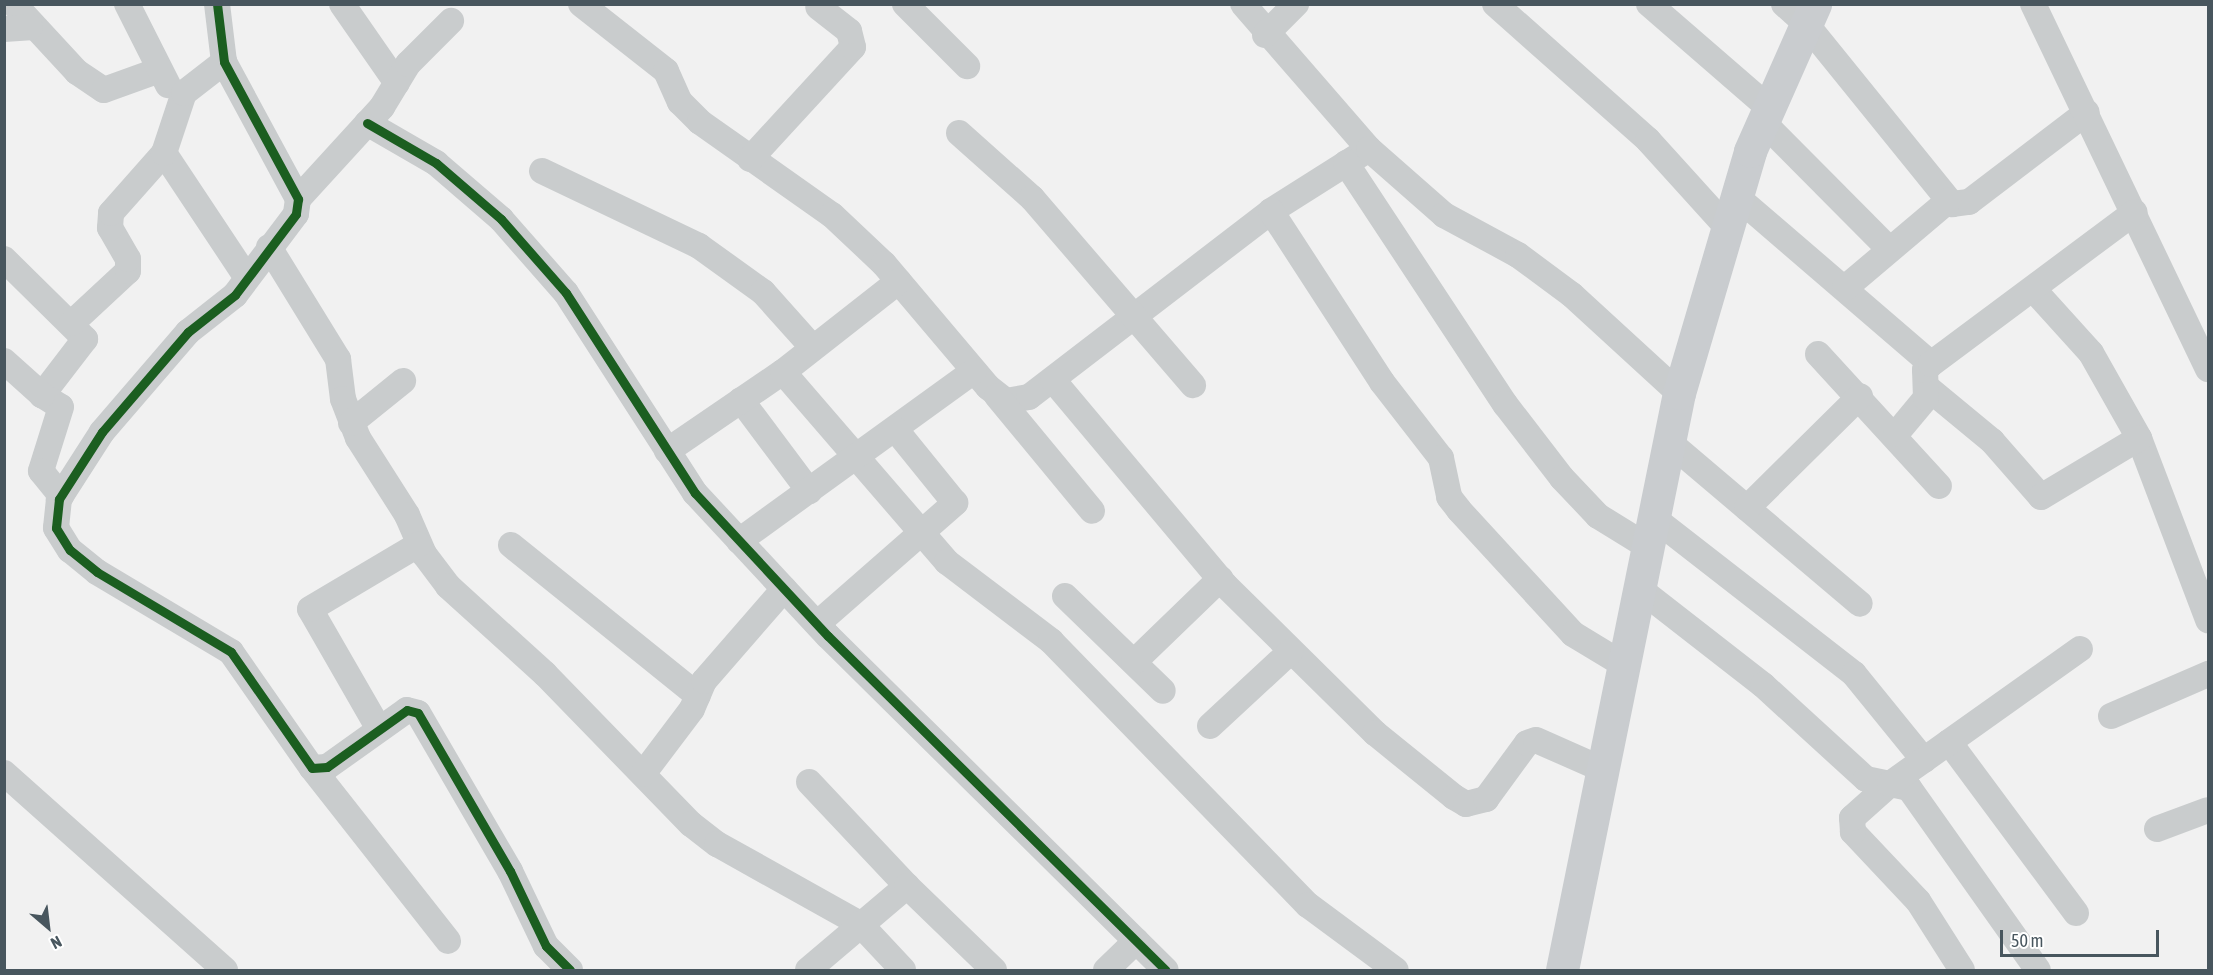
<!DOCTYPE html>
<html>
<head>
<meta charset="utf-8">
<style>
	body { margin:0 }
	#map { position:relative; width:2213px; height:975px; overflow:hidden; background:#f1f1f1; font-family:"Asap Condensed",sans-serif }
	div>[style] { position:absolute }
	.street>* { height:26px; margin:-13px; padding:0 13px; transform-origin:13px; border-radius:13px; background:#c9cccd }
	.secondary>* { height:33px; margin:-16.5px; padding:0 16.5px; transform-origin:16.5px; border-radius:16.5px; background:#c9cccf }
	.cycleway>* { height:9px; margin:-4.5px; padding:0 4.5px; transform-origin:4.5px; border-radius:4.5px; background:#1b5e20 }
	span { translate:-50% -50%; white-space:nowrap; text-align:center; line-height:1.15; -webkit-text-stroke:4.5px #fff; paint-order:stroke }
	.frame { position:absolute; inset:0; border:6px solid #48565e; pointer-events:none }
	.north { position:absolute; left:18px; top:897px; width:60px; height:60px; -webkit-text-stroke:4px #fff; paint-order:stroke; rotate:152deg; font-size:16px; font-weight:700; line-height:24px; text-align:center; color:#48565e }
	.north::after { content:''; display:block; margin:auto; width:21px; height:27px; background:#48565e; clip-path:polygon(50% 0,100% 100%,50% 72%,0 100%) }
	.scale { position:absolute; left:2000px; top:930px; width:159px; height:27px; box-sizing:border-box; border:3px solid #48565e; border-top:0; padding-left:8px; font-size:18px; line-height:21px; white-space:nowrap; color:#48565e; -webkit-text-stroke:4px #fff; paint-order:stroke }
</style>
</head>
<body>
<div id="map">
	<div class="street">
		<div style="left:14px;top:4px;width:93px;rotate:47.2deg"></div>
		<div style="left:77px;top:72px;width:32px;rotate:34deg"></div>
		<div style="left:104px;top:90px;width:59px;rotate:-19.7deg"></div>
		<div style="left:127px;top:4px;width:91px;rotate:63.2deg"></div>
		<div style="left:217px;top:4px;width:58px;rotate:83.1deg"></div>
		<div style="left:224px;top:62px;width:156px;rotate:61.6deg"></div>
		<div style="left:298px;top:199px;width:15px;rotate:98deg"></div>
		<div style="left:296px;top:214px;width:101px;rotate:127deg"></div>
		<div style="left:235px;top:295px;width:60px;rotate:141.8deg"></div>
		<div style="left:188px;top:332px;width:132px;rotate:130.7deg"></div>
		<div style="left:102px;top:432px;width:80px;rotate:122.7deg"></div>
		<div style="left:59px;top:499px;width:29px;rotate:96deg"></div>
		<div style="left:56px;top:528px;width:26px;rotate:58deg"></div>
		<div style="left:70px;top:550px;width:35px;rotate:39deg"></div>
		<div style="left:97px;top:572px;width:156px;rotate:30.8deg"></div>
		<div style="left:231px;top:652px;width:141px;rotate:55.1deg"></div>
		<div style="left:312px;top:768px;width:15px;rotate:-4deg"></div>
		<div style="left:327px;top:767px;width:98px;rotate:-35.5deg"></div>
		<div style="left:407px;top:710px;width:11px;rotate:15deg"></div>
		<div style="left:418px;top:713px;width:183px;rotate:59.8deg"></div>
		<div style="left:510px;top:871px;width:83px;rotate:64.4deg"></div>
		<div style="left:546px;top:946px;width:34px;rotate:45deg"></div>
		<div style="left:342px;top:4px;width:96px;rotate:55.2deg"></div>
		<div style="left:581px;top:4px;width:108px;rotate:38.2deg"></div>
		<div style="left:666px;top:71px;width:34px;rotate:66deg"></div>
		<div style="left:680px;top:102px;width:28px;rotate:45deg"></div>
		<div style="left:700px;top:122px;width:161px;rotate:35.2deg"></div>
		<div style="left:832px;top:215px;width:71px;rotate:43.3deg"></div>
		<div style="left:884px;top:264px;width:161px;rotate:49.8deg"></div>
		<div style="left:988px;top:387px;width:23px;rotate:38deg"></div>
		<div style="left:1006px;top:401px;width:23px;rotate:-10deg"></div>
		<div style="left:1029px;top:397px;width:305px;rotate:-37.5deg"></div>
		<div style="left:1271px;top:211px;width:116px;rotate:-32.3deg"></div>
		<div style="left:905px;top:4px;width:88px;rotate:45deg"></div>
		<div style="left:1243px;top:4px;width:192px;rotate:49deg"></div>
		<div style="left:1369px;top:149px;width:100px;rotate:41.3deg"></div>
		<div style="left:1444px;top:215px;width:84px;rotate:28.4deg"></div>
		<div style="left:1518px;top:255px;width:67px;rotate:36.5deg"></div>
		<div style="left:1572px;top:295px;width:145px;rotate:42.5deg"></div>
		<div style="left:1495px;top:4px;width:205px;rotate:41.6deg"></div>
		<div style="left:1648px;top:140px;width:118px;rotate:47.8deg"></div>
		<div style="left:1649px;top:4px;width:159px;rotate:40.9deg"></div>
		<div style="left:1784px;top:4px;width:30px;rotate:42deg"></div>
		<div style="left:1806px;top:24px;width:232px;rotate:51deg"></div>
		<div style="left:1952px;top:204px;width:17px;rotate:-7deg"></div>
		<div style="left:1969px;top:202px;width:148px;rotate:-37.3deg"></div>
		<div style="left:2033px;top:4px;width:405px;rotate:64.4deg"></div>
		<div style="left:4px;top:29px;width:26px;rotate:-4deg"></div>
		<div style="left:1265px;top:35px;width:44px;rotate:-45deg"></div>
		<div style="left:1763px;top:122px;width:177px;rotate:45.2deg"></div>
		<div style="left:367px;top:123px;width:80px;rotate:30.1deg"></div>
		<div style="left:436px;top:163px;width:86px;rotate:40.7deg"></div>
		<div style="left:501px;top:219px;width:98px;rotate:48.7deg"></div>
		<div style="left:566px;top:293px;width:238px;rotate:57.2deg"></div>
		<div style="left:695px;top:493px;width:195px;rotate:47.1deg"></div>
		<div style="left:828px;top:636px;width:475px;rotate:44.7deg"></div>
		<div style="left:959px;top:133px;width:98px;rotate:41.7deg"></div>
		<div style="left:1032px;top:198px;width:247px;rotate:49.3deg"></div>
		<div style="left:164px;top:153px;width:150px;rotate:56.4deg"></div>
		<div style="left:750px;top:159px;width:152px;rotate:-47.4deg"></div>
		<div style="left:853px;top:47px;width:16px;rotate:-104deg"></div>
		<div style="left:849px;top:31px;width:39px;rotate:-142deg"></div>
		<div style="left:1346px;top:163px;width:289px;rotate:56.6deg"></div>
		<div style="left:1505px;top:404px;width:93px;rotate:52.4deg"></div>
		<div style="left:1562px;top:478px;width:52px;rotate:46.5deg"></div>
		<div style="left:1598px;top:516px;width:61px;rotate:31.6deg"></div>
		<div style="left:542px;top:171px;width:174px;rotate:25.5deg"></div>
		<div style="left:699px;top:246px;width:79px;rotate:35.7deg"></div>
		<div style="left:763px;top:292px;width:75px;rotate:48.2deg"></div>
		<div style="left:1736px;top:196px;width:257px;rotate:40.7deg"></div>
		<div style="left:298px;top:199px;width:125px;rotate:-47.6deg"></div>
		<div style="left:382px;top:107px;width:50px;rotate:-58.8deg"></div>
		<div style="left:408px;top:64px;width:61px;rotate:-45deg"></div>
		<div style="left:1271px;top:211px;width:204px;rotate:57deg"></div>
		<div style="left:1382px;top:382px;width:96px;rotate:52.2deg"></div>
		<div style="left:1441px;top:458px;width:40px;rotate:78deg"></div>
		<div style="left:1449px;top:497px;width:16px;rotate:52deg"></div>
		<div style="left:1459px;top:510px;width:168px;rotate:47.4deg"></div>
		<div style="left:1573px;top:634px;width:62px;rotate:31.1deg"></div>
		<div style="left:269px;top:247px;width:132px;rotate:58.4deg"></div>
		<div style="left:338px;top:359px;width:40px;rotate:82.9deg"></div>
		<div style="left:343px;top:399px;width:42px;rotate:69deg"></div>
		<div style="left:358px;top:438px;width:91px;rotate:57.5deg"></div>
		<div style="left:407px;top:515px;width:43px;rotate:66.4deg"></div>
		<div style="left:424px;top:554px;width:40px;rotate:53deg"></div>
		<div style="left:448px;top:586px;width:131px;rotate:42.2deg"></div>
		<div style="left:545px;top:674px;width:209px;rotate:45.8deg"></div>
		<div style="left:691px;top:824px;width:33px;rotate:38deg"></div>
		<div style="left:717px;top:844px;width:164px;rotate:29.2deg"></div>
		<div style="left:860px;top:924px;width:63px;rotate:46.9deg"></div>
		<div style="left:4px;top:259px;width:114px;rotate:44.6deg"></div>
		<div style="left:85px;top:339px;width:71px;rotate:127.5deg"></div>
		<div style="left:42px;top:395px;width:22px;rotate:32deg"></div>
		<div style="left:61px;top:407px;width:67px;rotate:107.4deg"></div>
		<div style="left:41px;top:471px;width:32px;rotate:51deg"></div>
		<div style="left:1845px;top:288px;width:135px;rotate:-40.2deg"></div>
		<div style="left:2034px;top:290px;width:85px;rotate:47.9deg"></div>
		<div style="left:2091px;top:353px;width:98px;rotate:60.5deg"></div>
		<div style="left:2139px;top:438px;width:195px;rotate:69.2deg"></div>
		<div style="left:72px;top:323px;width:76px;rotate:-42.9deg"></div>
		<div style="left:128px;top:271px;width:12px;rotate:-90deg"></div>
		<div style="left:128px;top:259px;width:36px;rotate:-120deg"></div>
		<div style="left:110px;top:228px;width:15px;rotate:-86deg"></div>
		<div style="left:111px;top:213px;width:80px;rotate:-48.5deg"></div>
		<div style="left:164px;top:153px;width:63px;rotate:-71.6deg"></div>
		<div style="left:184px;top:93px;width:51px;rotate:-37.8deg"></div>
		<div style="left:1818px;top:354px;width:179px;rotate:47.5deg"></div>
		<div style="left:4px;top:361px;width:51px;rotate:41.8deg"></div>
		<div style="left:783px;top:372px;width:251px;rotate:49.2deg"></div>
		<div style="left:947px;top:562px;width:131px;rotate:37.2deg"></div>
		<div style="left:1051px;top:641px;width:368px;rotate:45.8deg"></div>
		<div style="left:1308px;top:905px;width:109px;rotate:36.5deg"></div>
		<div style="left:1053px;top:380px;width:268px;rotate:50deg"></div>
		<div style="left:1225px;top:585px;width:211px;rotate:44.6deg"></div>
		<div style="left:1375px;top:733px;width:102px;rotate:39deg"></div>
		<div style="left:1454px;top:797px;width:14px;rotate:30deg"></div>
		<div style="left:1466px;top:804px;width:21px;rotate:-14deg"></div>
		<div style="left:1486px;top:799px;width:69px;rotate:-53.8deg"></div>
		<div style="left:1527px;top:743px;width:9px;rotate:-18deg"></div>
		<div style="left:1536px;top:740px;width:74px;rotate:23.8deg"></div>
		<div style="left:1929px;top:389px;width:82px;rotate:39.5deg"></div>
		<div style="left:1992px;top:441px;width:74px;rotate:48.8deg"></div>
		<div style="left:2041px;top:497px;width:114px;rotate:-31deg"></div>
		<div style="left:997px;top:396px;width:149px;rotate:50.4deg"></div>
		<div style="left:741px;top:400px;width:114px;rotate:53.2deg"></div>
		<div style="left:351px;top:423px;width:67px;rotate:-38.9deg"></div>
		<div style="left:1896px;top:434px;width:47px;rotate:-50.2deg"></div>
		<div style="left:1926px;top:398px;width:28px;rotate:-92deg"></div>
		<div style="left:1925px;top:370px;width:8px;rotate:-45deg"></div>
		<div style="left:1931px;top:364px;width:254px;rotate:-36.7deg"></div>
		<div style="left:1669px;top:442px;width:250px;rotate:40.3deg"></div>
		<div style="left:667px;top:451px;width:140px;rotate:-34.3deg"></div>
		<div style="left:783px;top:372px;width:147px;rotate:-38.1deg"></div>
		<div style="left:1747px;top:508px;width:159px;rotate:-44.7deg"></div>
		<div style="left:1655px;top:519px;width:252px;rotate:37.9deg"></div>
		<div style="left:1854px;top:674px;width:111px;rotate:50.9deg"></div>
		<div style="left:739px;top:541px;width:290px;rotate:-35.9deg"></div>
		<div style="left:511px;top:545px;width:240px;rotate:38.9deg"></div>
		<div style="left:1641px;top:590px;width:155px;rotate:37.9deg"></div>
		<div style="left:1763px;top:685px;width:139px;rotate:42.4deg"></div>
		<div style="left:1866px;top:779px;width:44px;rotate:11.8deg"></div>
		<div style="left:1909px;top:788px;width:223px;rotate:54.7deg"></div>
		<div style="left:1065px;top:596px;width:136px;rotate:44.1deg"></div>
		<div style="left:817px;top:624px;width:184px;rotate:-41.2deg"></div>
		<div style="left:955px;top:503px;width:95px;rotate:-129deg"></div>
		<div style="left:1134px;top:662px;width:120px;rotate:-44deg"></div>
		<div style="left:2111px;top:716px;width:106px;rotate:-23.4deg"></div>
		<div style="left:1210px;top:726px;width:110px;rotate:-42.8deg"></div>
		<div style="left:379px;top:729px;width:138px;rotate:-119.9deg"></div>
		<div style="left:310px;top:609px;width:126px;rotate:-30.7deg"></div>
		<div style="left:1949px;top:742px;width:213px;rotate:53.4deg"></div>
		<div style="left:312px;top:768px;width:220px;rotate:51.8deg"></div>
		<div style="left:4px;top:773px;width:296px;rotate:41.7deg"></div>
		<div style="left:643px;top:774px;width:81px;rotate:-53deg"></div>
		<div style="left:692px;top:709px;width:30px;rotate:-67deg"></div>
		<div style="left:704px;top:681px;width:122px;rotate:-49deg"></div>
		<div style="left:809px;top:782px;width:143px;rotate:46.7deg"></div>
		<div style="left:2157px;top:829px;width:54px;rotate:-20.4deg"></div>
		<div style="left:808px;top:970px;width:130px;rotate:-40.3deg"></div>
		<div style="left:907px;top:886px;width:121px;rotate:44deg"></div>
		<div style="left:1106px;top:970px;width:42px;rotate:-44deg"></div>
		<div style="left:1962px;top:970px;width:82px;rotate:-122.5deg"></div>
		<div style="left:1918px;top:901px;width:95px;rotate:-133.3deg"></div>
		<div style="left:1853px;top:832px;width:14px;rotate:-94deg"></div>
		<div style="left:1852px;top:818px;width:51px;rotate:-41.8deg"></div>
		<div style="left:1890px;top:784px;width:233px;rotate:-35.4deg"></div>
	</div>
	<div class="secondary">
		<div style="left:1562px;top:970px;width:589px;rotate:-78.54deg"></div>
		<div style="left:1679px;top:393px;width:252px;rotate:-73.6deg"></div>
		<div style="left:1750px;top:151px;width:161px;rotate:-66.1deg"></div>
	</div>
	<div class="cycleway">
		<div style="left:217px;top:4px;width:58px;rotate:83.1deg"></div>
		<div style="left:224px;top:62px;width:156px;rotate:61.6deg"></div>
		<div style="left:298px;top:199px;width:15px;rotate:98deg"></div>
		<div style="left:296px;top:214px;width:101px;rotate:127deg"></div>
		<div style="left:235px;top:295px;width:60px;rotate:141.8deg"></div>
		<div style="left:188px;top:332px;width:132px;rotate:130.7deg"></div>
		<div style="left:102px;top:432px;width:80px;rotate:122.7deg"></div>
		<div style="left:59px;top:499px;width:29px;rotate:96deg"></div>
		<div style="left:56px;top:528px;width:26px;rotate:58deg"></div>
		<div style="left:70px;top:550px;width:35px;rotate:39deg"></div>
		<div style="left:97px;top:572px;width:156px;rotate:30.8deg"></div>
		<div style="left:231px;top:652px;width:141px;rotate:55.1deg"></div>
		<div style="left:312px;top:768px;width:15px;rotate:-4deg"></div>
		<div style="left:327px;top:767px;width:98px;rotate:-35.5deg"></div>
		<div style="left:407px;top:710px;width:11px;rotate:15deg"></div>
		<div style="left:418px;top:713px;width:183px;rotate:59.8deg"></div>
		<div style="left:510px;top:871px;width:83px;rotate:64.4deg"></div>
		<div style="left:546px;top:946px;width:34px;rotate:45deg"></div>
		<div style="left:367px;top:123px;width:80px;rotate:30.1deg"></div>
		<div style="left:436px;top:163px;width:86px;rotate:40.7deg"></div>
		<div style="left:501px;top:219px;width:98px;rotate:48.7deg"></div>
		<div style="left:566px;top:293px;width:238px;rotate:57.2deg"></div>
		<div style="left:695px;top:493px;width:195px;rotate:47.1deg"></div>
		<div style="left:828px;top:636px;width:475px;rotate:44.7deg"></div>
	</div>
	<div class="frame"></div>
	<div class="north">N</div>
	<div class="scale">50 m</div>
</div>
</body>
</html>
